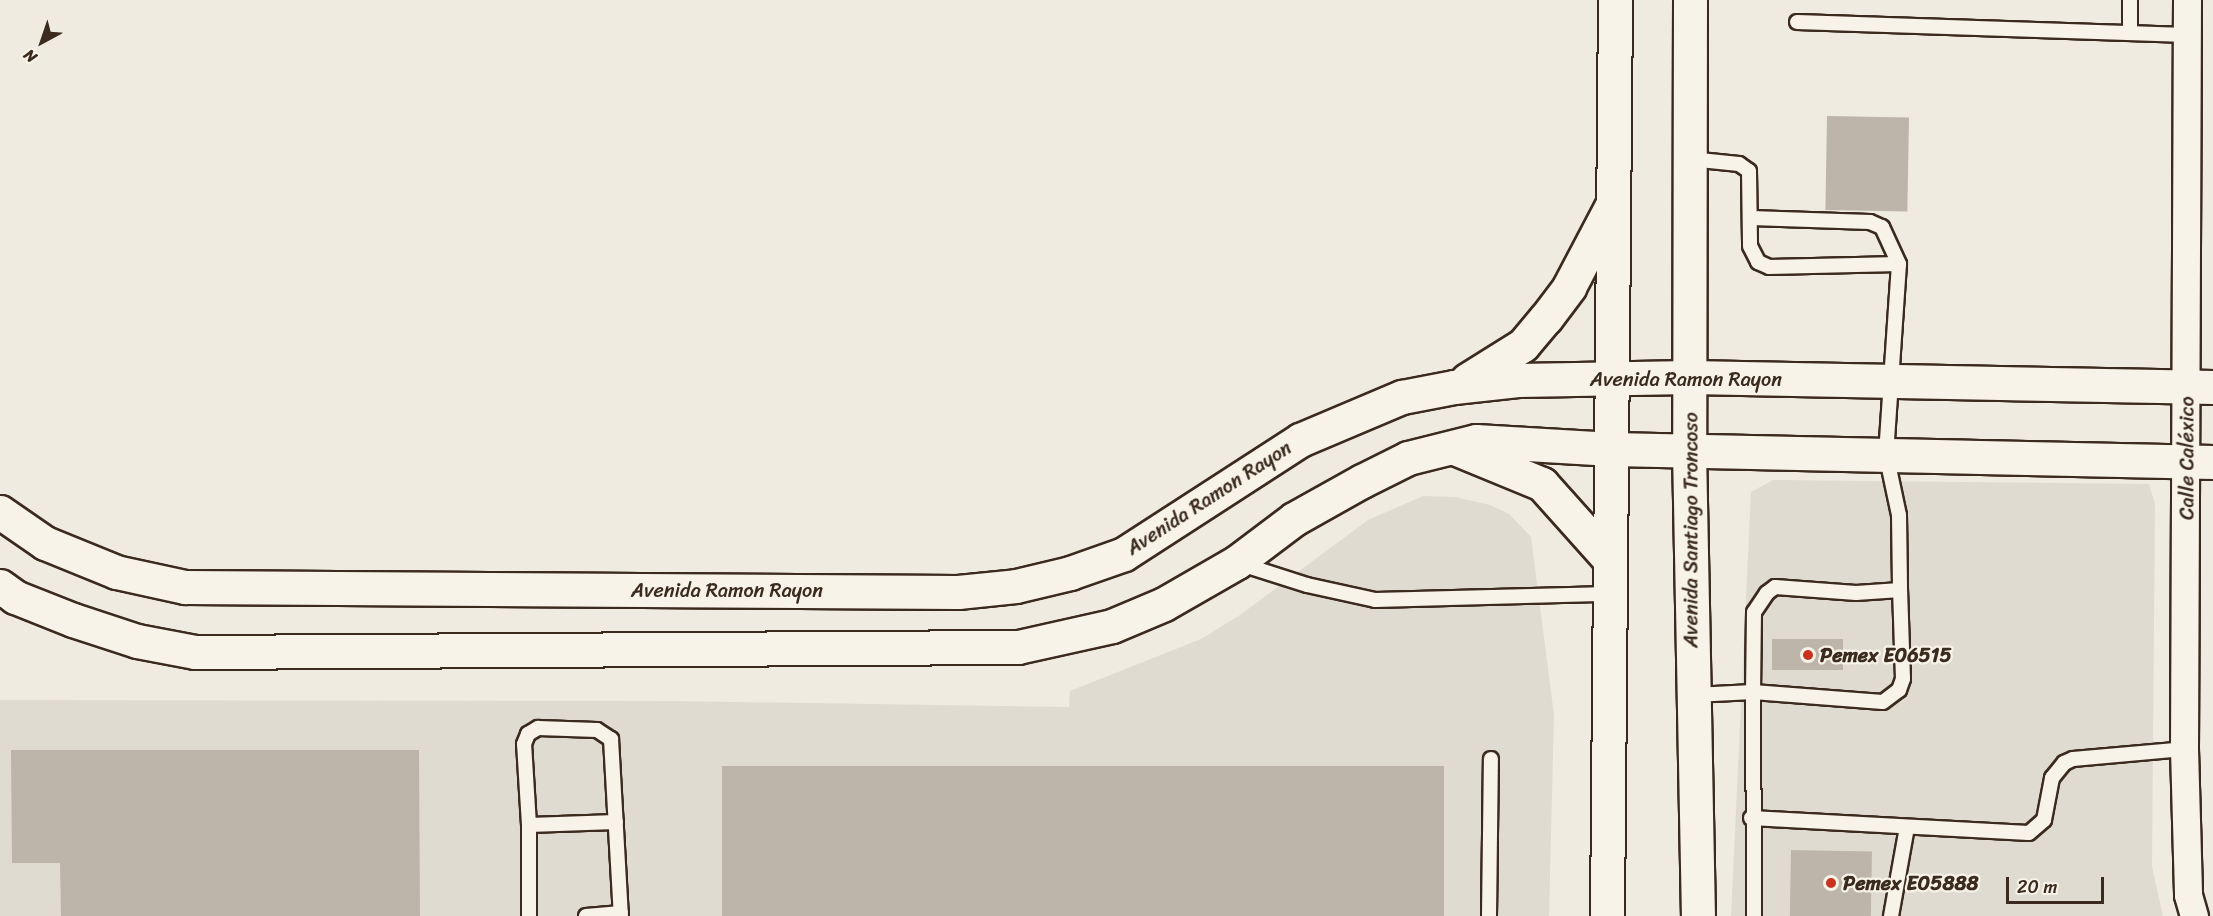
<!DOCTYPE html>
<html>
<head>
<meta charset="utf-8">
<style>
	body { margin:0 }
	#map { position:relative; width:2213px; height:916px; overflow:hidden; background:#efebe0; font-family:Sriracha,sans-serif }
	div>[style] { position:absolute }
	.built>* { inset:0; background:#e0dbd0 }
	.building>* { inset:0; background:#bdb5aa; transform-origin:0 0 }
	.roads { filter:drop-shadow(2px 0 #3b2a1e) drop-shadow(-2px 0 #3b2a1e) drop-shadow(0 2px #3b2a1e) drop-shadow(0 -2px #3b2a1e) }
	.lane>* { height:14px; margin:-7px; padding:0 7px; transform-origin:7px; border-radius:7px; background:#f7f3e8 }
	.street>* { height:27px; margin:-13.5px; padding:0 13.5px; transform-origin:13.5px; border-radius:13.5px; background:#f7f3e8 }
	.secondary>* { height:33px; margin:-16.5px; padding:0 16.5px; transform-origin:16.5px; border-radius:16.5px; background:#f7f3e8 }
	.dots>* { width:16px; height:16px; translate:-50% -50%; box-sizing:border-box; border:3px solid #f7f3e8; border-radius:50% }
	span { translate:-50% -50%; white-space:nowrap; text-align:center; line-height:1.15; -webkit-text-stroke:4.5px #f7f3e8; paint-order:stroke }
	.street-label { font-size:20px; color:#3b2a1e }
	.poi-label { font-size:20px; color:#3b2a1e; font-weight:700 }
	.left { translate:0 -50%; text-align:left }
	.north { position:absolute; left:12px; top:12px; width:60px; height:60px; -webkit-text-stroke:4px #f7f3e8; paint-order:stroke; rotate:220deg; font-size:16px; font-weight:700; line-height:24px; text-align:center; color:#3b2a1e }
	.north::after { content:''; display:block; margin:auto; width:21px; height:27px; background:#3b2a1e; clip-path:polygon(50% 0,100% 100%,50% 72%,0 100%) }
	.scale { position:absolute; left:2006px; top:877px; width:98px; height:27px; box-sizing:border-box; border:3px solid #3b2a1e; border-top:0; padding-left:8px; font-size:18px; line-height:21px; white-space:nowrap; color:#3b2a1e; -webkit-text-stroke:4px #f7f3e8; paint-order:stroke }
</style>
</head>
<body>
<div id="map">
	<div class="built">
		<div style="clip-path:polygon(1773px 480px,2149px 484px,2155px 504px,2152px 867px,2163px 916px,1731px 916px,1751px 492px)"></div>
		<div style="clip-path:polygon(1423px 496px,1455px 497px,1490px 505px,1509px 514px,1531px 537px,1554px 715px,1549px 916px,0 916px,0 700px,672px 701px,1069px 707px,1070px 691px,1201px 639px,1240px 615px,1368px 520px)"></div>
	</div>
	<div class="building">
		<div style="left:1827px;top:116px;width:82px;height:94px;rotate:1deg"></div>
		<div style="left:1772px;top:639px;width:71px;height:31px"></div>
		<div style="clip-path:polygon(11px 750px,419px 750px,420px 916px,61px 916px,60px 863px,12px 863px)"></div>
		<div style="left:722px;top:766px;width:722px;height:150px"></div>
		<div style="left:1791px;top:850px;width:81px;height:66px;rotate:1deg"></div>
	</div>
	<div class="roads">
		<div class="lane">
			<div style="left:1797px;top:22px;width:390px;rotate:1.9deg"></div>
			<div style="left:2130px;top:33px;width:33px;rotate:-90deg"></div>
			<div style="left:1690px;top:159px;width:49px;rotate:5.8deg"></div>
			<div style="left:1739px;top:164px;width:12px;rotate:35deg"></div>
			<div style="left:1749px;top:171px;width:75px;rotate:89.2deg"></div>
			<div style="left:1750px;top:246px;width:18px;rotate:63deg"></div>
			<div style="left:1758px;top:262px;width:12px;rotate:24deg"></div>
			<div style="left:1769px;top:267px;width:130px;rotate:-1.3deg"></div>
			<div style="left:1899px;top:264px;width:190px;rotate:93.9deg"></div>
			<div style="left:1886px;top:454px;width:62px;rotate:78deg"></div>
			<div style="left:1899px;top:515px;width:75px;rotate:89.2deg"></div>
			<div style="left:1900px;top:590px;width:44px;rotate:176.1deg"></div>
			<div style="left:1856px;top:593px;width:81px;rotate:-175.8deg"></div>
			<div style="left:1775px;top:587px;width:10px;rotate:143deg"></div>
			<div style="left:1767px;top:593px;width:23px;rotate:124deg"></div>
			<div style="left:1754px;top:612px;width:80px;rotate:90.7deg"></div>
			<div style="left:1753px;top:692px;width:130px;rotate:4.4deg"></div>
			<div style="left:1883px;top:702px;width:20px;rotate:-37deg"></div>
			<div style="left:1899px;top:690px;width:12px;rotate:-70deg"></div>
			<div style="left:1903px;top:679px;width:89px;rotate:-91.9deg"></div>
			<div style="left:1751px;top:218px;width:119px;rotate:1.9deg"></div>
			<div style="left:1870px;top:222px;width:13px;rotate:23deg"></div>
			<div style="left:1882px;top:227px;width:41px;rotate:65.3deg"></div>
			<div style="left:1238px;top:563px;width:72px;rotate:17.7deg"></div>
			<div style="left:1307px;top:585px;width:70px;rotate:12.4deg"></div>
			<div style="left:1375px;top:600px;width:234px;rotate:-1.5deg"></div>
			<div style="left:1694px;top:695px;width:59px;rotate:-2.9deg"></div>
			<div style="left:1753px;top:692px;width:224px;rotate:89.7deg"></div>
			<div style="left:1751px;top:818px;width:278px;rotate:3.1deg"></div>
			<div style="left:2029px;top:833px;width:20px;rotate:-41deg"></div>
			<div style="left:2044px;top:820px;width:43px;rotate:-79.2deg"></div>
			<div style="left:2052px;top:778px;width:19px;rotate:-51deg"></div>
			<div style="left:2064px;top:763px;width:10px;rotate:-24deg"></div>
			<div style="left:2073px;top:759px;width:111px;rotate:-5.1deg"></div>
			<div style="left:529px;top:825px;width:87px;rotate:-2deg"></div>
			<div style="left:529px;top:916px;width:91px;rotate:-90deg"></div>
			<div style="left:529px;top:825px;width:81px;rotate:-93.5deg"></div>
			<div style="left:524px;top:744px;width:11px;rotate:-68deg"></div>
			<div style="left:528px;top:734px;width:12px;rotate:-31deg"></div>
			<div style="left:538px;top:728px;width:59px;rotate:1.9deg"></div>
			<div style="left:597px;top:730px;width:17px;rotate:33deg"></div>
			<div style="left:611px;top:739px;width:177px;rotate:86.8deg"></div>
			<div style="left:586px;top:916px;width:35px;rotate:-5deg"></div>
			<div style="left:1489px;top:916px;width:157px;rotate:-89.3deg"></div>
			<div style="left:1891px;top:916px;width:90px;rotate:-79.8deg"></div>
		</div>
		<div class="street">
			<div style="left:2187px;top:0;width:749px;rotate:90.23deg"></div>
			<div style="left:2184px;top:749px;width:146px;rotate:88.4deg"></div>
			<div style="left:2188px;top:895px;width:22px;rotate:74deg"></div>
		</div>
		<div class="secondary">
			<div style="left:1690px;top:0;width:449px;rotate:90.1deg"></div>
			<div style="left:1689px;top:449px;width:467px;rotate:88.9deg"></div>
			<div style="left:1467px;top:380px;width:66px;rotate:-32deg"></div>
			<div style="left:1523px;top:345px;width:35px;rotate:-50deg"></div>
			<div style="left:1546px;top:318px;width:39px;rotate:-53deg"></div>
			<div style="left:1569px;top:287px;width:90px;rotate:-62.3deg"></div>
			<div style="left:1457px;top:449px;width:92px;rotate:22.4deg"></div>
			<div style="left:1542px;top:484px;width:101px;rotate:48.2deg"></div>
			<div style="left:0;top:512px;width:55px;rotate:34.6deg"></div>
			<div style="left:45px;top:543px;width:77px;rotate:22.2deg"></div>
			<div style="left:116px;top:572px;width:71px;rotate:12.3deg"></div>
			<div style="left:185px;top:587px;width:773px;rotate:0.37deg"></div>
			<div style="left:958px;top:592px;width:58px;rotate:-5.9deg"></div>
			<div style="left:1016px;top:586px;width:56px;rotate:-13.5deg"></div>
			<div style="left:1070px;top:573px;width:57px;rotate:-19.4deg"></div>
			<div style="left:1124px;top:554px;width:210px;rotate:-32.9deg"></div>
			<div style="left:1300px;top:440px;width:111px;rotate:-22.9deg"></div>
			<div style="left:1402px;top:397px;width:53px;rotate:-10.9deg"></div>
			<div style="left:1454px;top:387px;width:64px;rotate:-6.2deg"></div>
			<div style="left:1518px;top:380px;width:172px;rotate:-1deg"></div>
			<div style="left:1690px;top:377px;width:523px;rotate:1.1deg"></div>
			<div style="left:0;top:586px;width:19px;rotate:36deg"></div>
			<div style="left:15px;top:597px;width:62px;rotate:21.6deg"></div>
			<div style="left:73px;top:620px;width:67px;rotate:18.2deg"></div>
			<div style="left:137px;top:641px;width:59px;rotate:10.7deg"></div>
			<div style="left:195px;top:652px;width:823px;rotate:-0.35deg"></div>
			<div style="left:1018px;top:647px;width:96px;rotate:-12.6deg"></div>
			<div style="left:1112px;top:626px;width:56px;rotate:-22.9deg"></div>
			<div style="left:1164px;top:604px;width:84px;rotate:-29.9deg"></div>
			<div style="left:1237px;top:562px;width:71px;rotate:-37deg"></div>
			<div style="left:1294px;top:519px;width:78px;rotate:-29.2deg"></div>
			<div style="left:1362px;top:481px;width:51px;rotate:-26.6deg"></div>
			<div style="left:1408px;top:458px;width:70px;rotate:-14deg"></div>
			<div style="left:1476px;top:441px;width:136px;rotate:3.4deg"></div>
			<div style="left:1612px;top:449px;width:601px;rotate:1.24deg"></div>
			<div style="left:1607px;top:916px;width:916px;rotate:-89.5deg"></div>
		</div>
	</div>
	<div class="dots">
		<div style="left:1808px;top:655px;background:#c8321e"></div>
		<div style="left:1831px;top:883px;background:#c8321e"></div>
	</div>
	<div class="street-label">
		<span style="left:1686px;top:379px">Avenida Ramon Rayon</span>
		<span style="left:2187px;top:458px;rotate:-90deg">Calle Caléxico</span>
		<span style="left:1209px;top:498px;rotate:-33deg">Avenida Ramon Rayon</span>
		<span style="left:1691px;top:530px;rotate:-90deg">Avenida Santiago Troncoso</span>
		<span style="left:727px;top:590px">Avenida Ramon Rayon</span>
	</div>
	<div class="poi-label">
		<span class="left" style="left:1820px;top:655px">Pemex E06515</span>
		<span class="left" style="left:1843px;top:883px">Pemex E05888</span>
	</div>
	<div class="north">N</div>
	<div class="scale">20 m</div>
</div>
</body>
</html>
